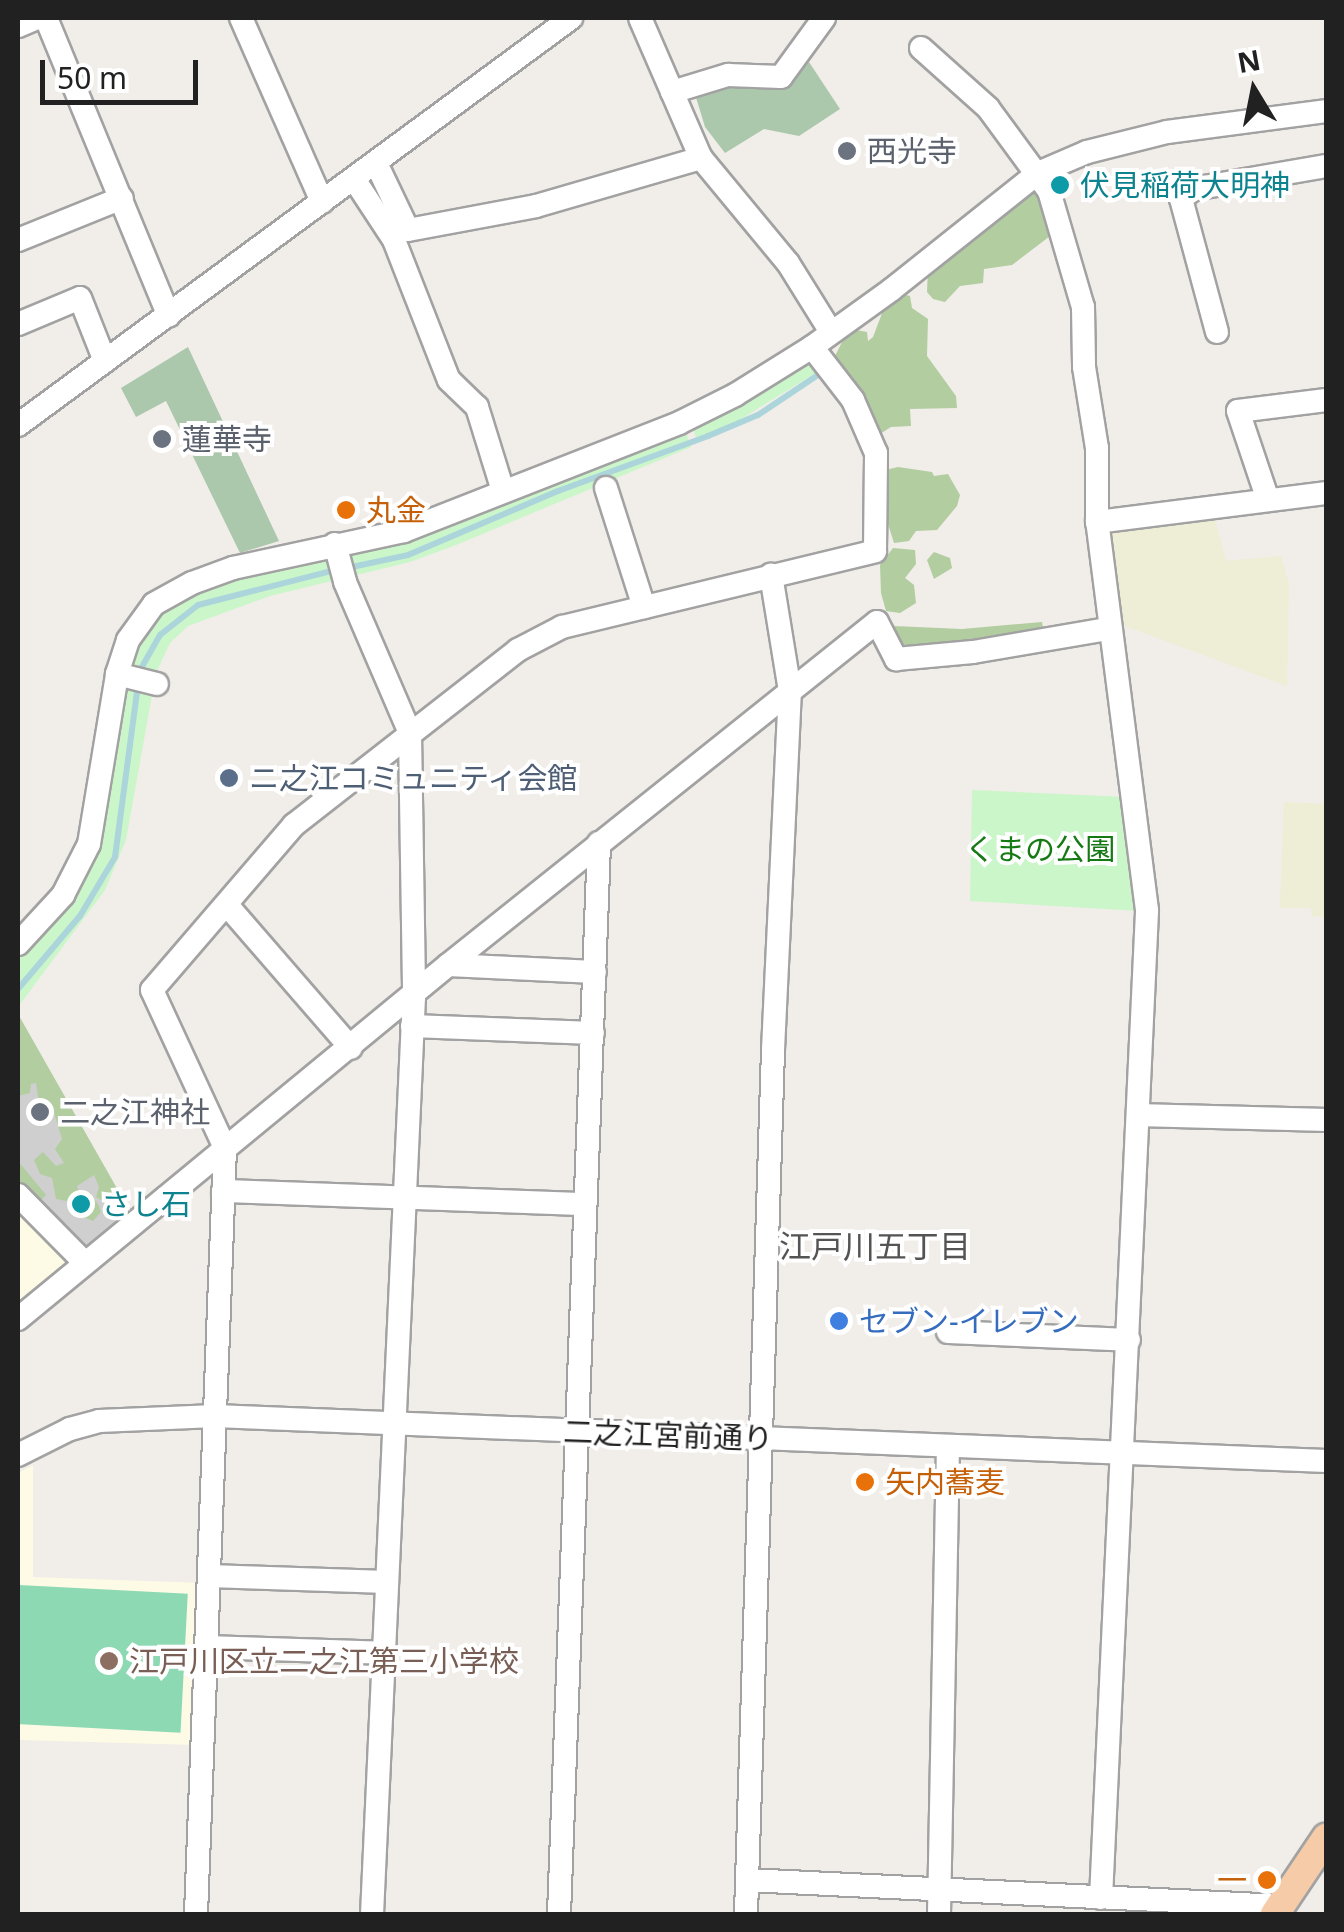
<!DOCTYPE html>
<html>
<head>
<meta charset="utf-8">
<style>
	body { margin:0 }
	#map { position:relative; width:1344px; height:1932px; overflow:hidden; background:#f1ede8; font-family:"Noto Sans","Noto Sans JP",sans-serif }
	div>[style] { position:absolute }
	.education>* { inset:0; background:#fdfbe5 }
	.religious>* { inset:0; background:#cfcfcf }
	.farmland>* { inset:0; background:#eeedd5 }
	.forest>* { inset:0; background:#b2cda0 }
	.cemetery>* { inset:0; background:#abc8ac }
	.park>* { inset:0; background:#cbf6ca }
	.pitch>* { inset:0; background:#8cd9b4; transform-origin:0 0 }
	.stream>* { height:6px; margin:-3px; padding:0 3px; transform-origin:3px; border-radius:3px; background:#acd5db }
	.roads { filter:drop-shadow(2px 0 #a2a2a2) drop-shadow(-2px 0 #a2a2a2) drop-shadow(0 2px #a2a2a2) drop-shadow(0 -2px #a2a2a2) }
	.minor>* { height:22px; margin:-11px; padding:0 11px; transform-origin:11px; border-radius:11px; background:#fff }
	.major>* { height:28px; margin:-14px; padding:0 14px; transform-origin:14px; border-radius:14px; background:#f6cca8 }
	.dots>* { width:28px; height:28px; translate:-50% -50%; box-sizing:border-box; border:5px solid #fff; border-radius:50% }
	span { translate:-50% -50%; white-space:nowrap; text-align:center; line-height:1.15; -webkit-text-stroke:8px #fff; paint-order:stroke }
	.worship-label { font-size:30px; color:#5b616d }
	.left { translate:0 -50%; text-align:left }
	.culture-label { font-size:30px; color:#0d838f }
	.food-label { font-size:30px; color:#c56008 }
	.right { translate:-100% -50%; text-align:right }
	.service-label { font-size:30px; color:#4e5e75 }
	.park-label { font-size:30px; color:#167a14 }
	.shop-label { font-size:30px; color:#366cbe }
	.street-label { font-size:30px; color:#212121 }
	.education-label { font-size:30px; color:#785e54 }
	.neighbourhood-label { font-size:32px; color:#545454 }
	.frame { position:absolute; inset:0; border:20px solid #212121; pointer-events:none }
	.north { position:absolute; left:1204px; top:40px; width:100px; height:100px; -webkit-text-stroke:8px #fff; paint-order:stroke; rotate:350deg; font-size:28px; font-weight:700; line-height:40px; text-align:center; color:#212121 }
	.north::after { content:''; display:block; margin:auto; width:35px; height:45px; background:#212121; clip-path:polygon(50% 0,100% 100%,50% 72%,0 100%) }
	.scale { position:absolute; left:40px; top:60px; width:158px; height:45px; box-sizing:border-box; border:5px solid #212121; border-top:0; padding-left:12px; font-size:30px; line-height:35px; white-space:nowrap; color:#212121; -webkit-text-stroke:8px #fff; paint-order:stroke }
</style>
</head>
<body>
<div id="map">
	<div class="education">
		<div style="clip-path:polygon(18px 1203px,71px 1258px,18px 1301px)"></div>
		<div style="clip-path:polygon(33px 1465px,33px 1577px,204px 1583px,196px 1745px,18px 1740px,18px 1473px)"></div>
	</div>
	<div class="religious">
		<div style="clip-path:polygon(18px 1042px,127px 1211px,84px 1251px,18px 1183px)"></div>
	</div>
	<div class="farmland">
		<div style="clip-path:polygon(1214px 516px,1226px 561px,1281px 556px,1289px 584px,1287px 686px,1117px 623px,1108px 533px,1113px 528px)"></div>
		<div style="clip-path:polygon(1284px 802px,1326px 804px,1326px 917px,1312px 916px,1311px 908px,1280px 908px)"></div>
	</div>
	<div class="forest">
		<div style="clip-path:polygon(1028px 190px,1039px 192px,1054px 233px,1012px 265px,984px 269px,983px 283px,960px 286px,945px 302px,933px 299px,927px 292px,928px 268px)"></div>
		<div style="clip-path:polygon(898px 293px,910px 296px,912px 308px,928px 319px,927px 356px,956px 396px,957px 408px,910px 409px,911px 426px,891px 427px,872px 439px,830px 366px,843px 340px,856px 330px,867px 332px,868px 341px,873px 337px,884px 308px)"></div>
		<div style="clip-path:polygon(898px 467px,932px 472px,934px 476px,948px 474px,960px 495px,957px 506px,937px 530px,916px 531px,909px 541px,894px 543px,872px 473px)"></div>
		<div style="clip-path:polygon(893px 548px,915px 550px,916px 564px,905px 578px,914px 585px,916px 603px,900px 613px,886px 611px,881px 593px,880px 565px)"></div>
		<div style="clip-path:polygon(934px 552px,950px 558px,952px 568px,934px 579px,927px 560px)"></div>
		<div style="clip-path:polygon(1042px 622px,1044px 632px,901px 653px,890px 634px,894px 626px,962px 629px)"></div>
		<div style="clip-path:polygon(18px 1014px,131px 1213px,118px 1222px,108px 1204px,96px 1197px,99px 1187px,94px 1175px,77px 1186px,80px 1194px,90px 1192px,99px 1206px,101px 1212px,93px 1221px,81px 1216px,72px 1202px,56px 1199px,52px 1178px,40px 1174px,34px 1160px,43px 1152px,56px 1166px,64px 1163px,55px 1149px,62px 1139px,54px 1113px,45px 1115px,40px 1110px,36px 1083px,31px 1084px,30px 1093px,18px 1096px)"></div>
		<div style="clip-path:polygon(18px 1161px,46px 1195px,36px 1205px,18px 1187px)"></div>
	</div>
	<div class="cemetery">
		<div style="clip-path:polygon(809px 62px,840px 109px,799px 136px,764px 129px,725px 153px,705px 127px,695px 94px,724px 84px,751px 88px,790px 85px)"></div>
		<div style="clip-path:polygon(188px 347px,279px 541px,240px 553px,166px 401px,136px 417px,121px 388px)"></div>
	</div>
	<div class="park">
		<div style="clip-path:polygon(807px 364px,817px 372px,728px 427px,697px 440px,693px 429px)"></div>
		<div style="clip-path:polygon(684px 428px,691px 447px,456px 545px,410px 562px,270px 596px,188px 626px,170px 643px,156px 673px,126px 840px,105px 890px,18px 1007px,18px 958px,70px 899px,133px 644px,159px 609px,209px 587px,321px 557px)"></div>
		<div style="clip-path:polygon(972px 790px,1125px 797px,1139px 911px,970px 901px)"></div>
	</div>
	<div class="pitch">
		<div style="left:19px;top:1585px;width:169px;height:139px;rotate:3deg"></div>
	</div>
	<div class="stream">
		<div style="left:347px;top:568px;width:62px;rotate:-12deg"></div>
		<div style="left:408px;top:555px;width:163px;rotate:-23.1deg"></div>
		<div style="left:558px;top:491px;width:160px;rotate:-20.1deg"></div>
		<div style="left:708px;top:436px;width:54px;rotate:-22.8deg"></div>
		<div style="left:758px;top:415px;width:72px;rotate:-33.7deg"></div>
		<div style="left:139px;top:672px;width:43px;rotate:-60.4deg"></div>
		<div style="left:160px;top:635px;width:48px;rotate:-38.3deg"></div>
		<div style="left:198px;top:605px;width:141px;rotate:-14.3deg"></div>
		<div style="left:18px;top:989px;width:96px;rotate:-49.7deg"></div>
		<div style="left:80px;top:916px;width:69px;rotate:-59.3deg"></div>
		<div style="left:115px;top:857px;width:175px;rotate:-82.4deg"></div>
	</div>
	<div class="roads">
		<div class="minor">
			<div style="left:46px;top:18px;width:322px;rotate:67.6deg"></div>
			<div style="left:241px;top:18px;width:201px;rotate:66.2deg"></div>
			<div style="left:640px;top:18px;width:153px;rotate:66.5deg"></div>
			<div style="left:701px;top:158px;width:136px;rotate:50.4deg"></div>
			<div style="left:788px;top:263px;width:81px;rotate:58.1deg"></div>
			<div style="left:18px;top:26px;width:21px;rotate:-23deg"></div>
			<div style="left:921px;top:48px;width:90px;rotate:41.8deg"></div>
			<div style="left:988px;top:108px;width:103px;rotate:53.7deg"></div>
			<div style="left:1049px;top:191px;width:121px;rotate:73.7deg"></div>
			<div style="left:1083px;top:307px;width:60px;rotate:89deg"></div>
			<div style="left:1084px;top:367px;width:82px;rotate:80.9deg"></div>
			<div style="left:1097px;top:448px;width:74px;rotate:90deg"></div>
			<div style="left:672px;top:92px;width:59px;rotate:-16.9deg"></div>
			<div style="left:728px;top:75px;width:53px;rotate:2.2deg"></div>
			<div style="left:781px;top:77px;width:73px;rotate:-53.9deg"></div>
			<div style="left:376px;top:163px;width:74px;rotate:64.5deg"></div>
			<div style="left:408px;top:230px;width:130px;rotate:-10.6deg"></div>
			<div style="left:536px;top:206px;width:172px;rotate:-16.2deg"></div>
			<div style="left:354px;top:179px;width:73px;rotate:56.7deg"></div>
			<div style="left:394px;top:240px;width:150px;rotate:68.6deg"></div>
			<div style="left:449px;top:380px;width:39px;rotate:44deg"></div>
			<div style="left:477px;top:407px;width:88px;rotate:72.8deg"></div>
			<div style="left:18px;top:240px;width:112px;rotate:-22deg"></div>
			<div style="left:18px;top:324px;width:67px;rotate:-22.8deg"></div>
			<div style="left:80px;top:298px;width:68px;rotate:68.4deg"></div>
			<div style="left:1217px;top:332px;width:138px;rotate:-105.1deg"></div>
			<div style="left:1181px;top:199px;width:16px;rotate:-40deg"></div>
			<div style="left:1193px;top:189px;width:135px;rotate:-9.8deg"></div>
			<div style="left:18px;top:425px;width:687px;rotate:-36.35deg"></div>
			<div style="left:606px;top:488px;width:125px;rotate:72.3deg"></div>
			<div style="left:1268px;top:500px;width:94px;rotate:-108.6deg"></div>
			<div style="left:1238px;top:411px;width:89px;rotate:-7.1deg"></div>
			<div style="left:335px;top:544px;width:39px;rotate:75deg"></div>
			<div style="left:345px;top:582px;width:164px;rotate:66.7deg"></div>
			<div style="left:410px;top:733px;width:264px;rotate:89.1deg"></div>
			<div style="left:414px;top:997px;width:918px;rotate:92.62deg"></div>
			<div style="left:117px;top:674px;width:41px;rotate:14deg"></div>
			<div style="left:227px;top:905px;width:189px;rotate:49.1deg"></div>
			<div style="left:18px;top:944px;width:67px;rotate:-47.4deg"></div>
			<div style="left:63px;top:895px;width:57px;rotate:-63deg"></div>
			<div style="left:89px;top:844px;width:172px;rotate:-80.6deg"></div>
			<div style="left:117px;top:674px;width:36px;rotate:-72deg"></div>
			<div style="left:128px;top:640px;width:44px;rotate:-54.2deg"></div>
			<div style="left:154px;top:604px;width:43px;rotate:-28.9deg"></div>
			<div style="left:192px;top:583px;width:44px;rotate:-20.1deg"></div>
			<div style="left:233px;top:568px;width:175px;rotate:-12.2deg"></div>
			<div style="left:404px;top:531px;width:295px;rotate:-21.4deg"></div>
			<div style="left:679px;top:423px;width:63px;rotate:-26.6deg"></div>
			<div style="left:735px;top:395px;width:91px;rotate:-31.9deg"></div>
			<div style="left:812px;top:347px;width:97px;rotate:-35.8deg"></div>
			<div style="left:891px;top:290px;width:188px;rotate:-38.5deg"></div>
			<div style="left:1038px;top:173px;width:53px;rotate:-23.2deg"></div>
			<div style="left:1087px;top:152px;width:82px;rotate:-14deg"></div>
			<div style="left:1167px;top:132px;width:160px;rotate:-7.5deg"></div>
			<div style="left:448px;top:965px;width:147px;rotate:2.7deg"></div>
			<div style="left:412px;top:1026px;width:181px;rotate:2.2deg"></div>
			<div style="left:1138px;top:1115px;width:188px;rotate:1.5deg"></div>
			<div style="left:223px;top:1191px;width:360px;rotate:2.1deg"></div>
			<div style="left:18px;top:1195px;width:95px;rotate:45.4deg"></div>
			<div style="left:18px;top:1319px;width:557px;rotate:-39.46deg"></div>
			<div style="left:448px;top:965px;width:549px;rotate:-38.64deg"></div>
			<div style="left:877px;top:622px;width:42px;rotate:62.8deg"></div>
			<div style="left:896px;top:659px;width:77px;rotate:-5.2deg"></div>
			<div style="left:973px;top:652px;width:137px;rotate:-9.7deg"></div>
			<div style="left:948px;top:1332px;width:181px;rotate:2.5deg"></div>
			<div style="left:18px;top:1455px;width:58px;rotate:-26.6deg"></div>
			<div style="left:70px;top:1429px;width:30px;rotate:-15deg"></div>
			<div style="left:99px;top:1421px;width:116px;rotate:-2.5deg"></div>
			<div style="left:215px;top:1416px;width:1112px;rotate:2.32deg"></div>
			<div style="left:209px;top:1576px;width:178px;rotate:1.9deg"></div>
			<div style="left:206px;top:1647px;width:177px;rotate:1.9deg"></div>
			<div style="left:747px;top:1880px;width:534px;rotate:2.79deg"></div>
			<div style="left:1101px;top:1898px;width:989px;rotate:-87.33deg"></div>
			<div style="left:1147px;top:910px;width:391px;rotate:-97.3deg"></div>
			<div style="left:1097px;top:522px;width:231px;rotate:-7.2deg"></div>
			<div style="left:196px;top:1914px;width:767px;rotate:-87.83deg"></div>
			<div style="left:225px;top:1148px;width:174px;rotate:-114.8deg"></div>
			<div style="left:152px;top:990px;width:218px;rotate:-49.3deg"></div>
			<div style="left:294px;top:825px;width:284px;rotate:-38deg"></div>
			<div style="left:518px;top:650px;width:50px;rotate:-27.6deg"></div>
			<div style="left:562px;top:627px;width:322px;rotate:-13.6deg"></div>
			<div style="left:875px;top:551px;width:98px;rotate:-89.4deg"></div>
			<div style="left:876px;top:453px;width:58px;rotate:-113.5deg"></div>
			<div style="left:853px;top:400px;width:67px;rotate:-127.7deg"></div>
			<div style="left:559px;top:1914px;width:1072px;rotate:-87.86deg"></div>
			<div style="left:746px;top:1914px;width:864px;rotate:-88.21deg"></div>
			<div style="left:773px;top:1050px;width:359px;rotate:-87.3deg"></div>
			<div style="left:790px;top:691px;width:118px;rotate:-99.3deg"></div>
			<div style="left:939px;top:1914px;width:468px;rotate:-88.9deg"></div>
		</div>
		<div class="major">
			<div style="left:1275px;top:1914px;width:92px;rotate:-56.1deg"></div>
		</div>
	</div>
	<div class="dots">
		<div style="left:847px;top:151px;background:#6b7280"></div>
		<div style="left:1060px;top:185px;background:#0f9aa8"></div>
		<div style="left:162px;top:439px;background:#6b7280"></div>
		<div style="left:346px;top:510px;background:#e8710a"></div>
		<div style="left:229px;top:778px;background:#5c6f8a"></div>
		<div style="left:40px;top:1112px;background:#6b7280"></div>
		<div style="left:81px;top:1204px;background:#0f9aa8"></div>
		<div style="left:839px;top:1321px;background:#3f7fe0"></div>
		<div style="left:865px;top:1482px;background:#e8710a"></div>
		<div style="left:109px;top:1661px;background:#8d6e63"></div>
		<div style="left:1267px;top:1880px;background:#e8710a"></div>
	</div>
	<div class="worship-label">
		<span class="left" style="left:867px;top:151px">西光寺</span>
		<span class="left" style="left:182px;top:439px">蓮華寺</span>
		<span class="left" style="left:60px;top:1112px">二之江神社</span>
	</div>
	<div class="culture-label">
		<span class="left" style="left:1080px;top:185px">伏見稲荷大明神</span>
		<span class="left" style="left:101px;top:1204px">さし石</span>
	</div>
	<div class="food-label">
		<span class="left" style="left:366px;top:510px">丸金</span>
		<span class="left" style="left:885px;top:1482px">矢内蕎麦</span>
		<span class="right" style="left:1247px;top:1880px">一</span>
	</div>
	<div class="service-label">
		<span class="left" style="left:249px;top:778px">ニ之江コミュニティ会館</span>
	</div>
	<div class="park-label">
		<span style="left:1040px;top:849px">くまの公園</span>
	</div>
	<div class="shop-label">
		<span class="left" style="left:859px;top:1321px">セブン-イレブン</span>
	</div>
	<div class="street-label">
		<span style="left:668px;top:1435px;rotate:2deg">二之江宮前通り</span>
	</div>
	<div class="education-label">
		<span class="left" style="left:129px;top:1661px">江戸川区立二之江第三小学校</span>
	</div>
	<div class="neighbourhood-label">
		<span style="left:875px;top:1246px">江戸川五丁目</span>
	</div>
	<div class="frame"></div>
	<div class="north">N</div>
	<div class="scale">50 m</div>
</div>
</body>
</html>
